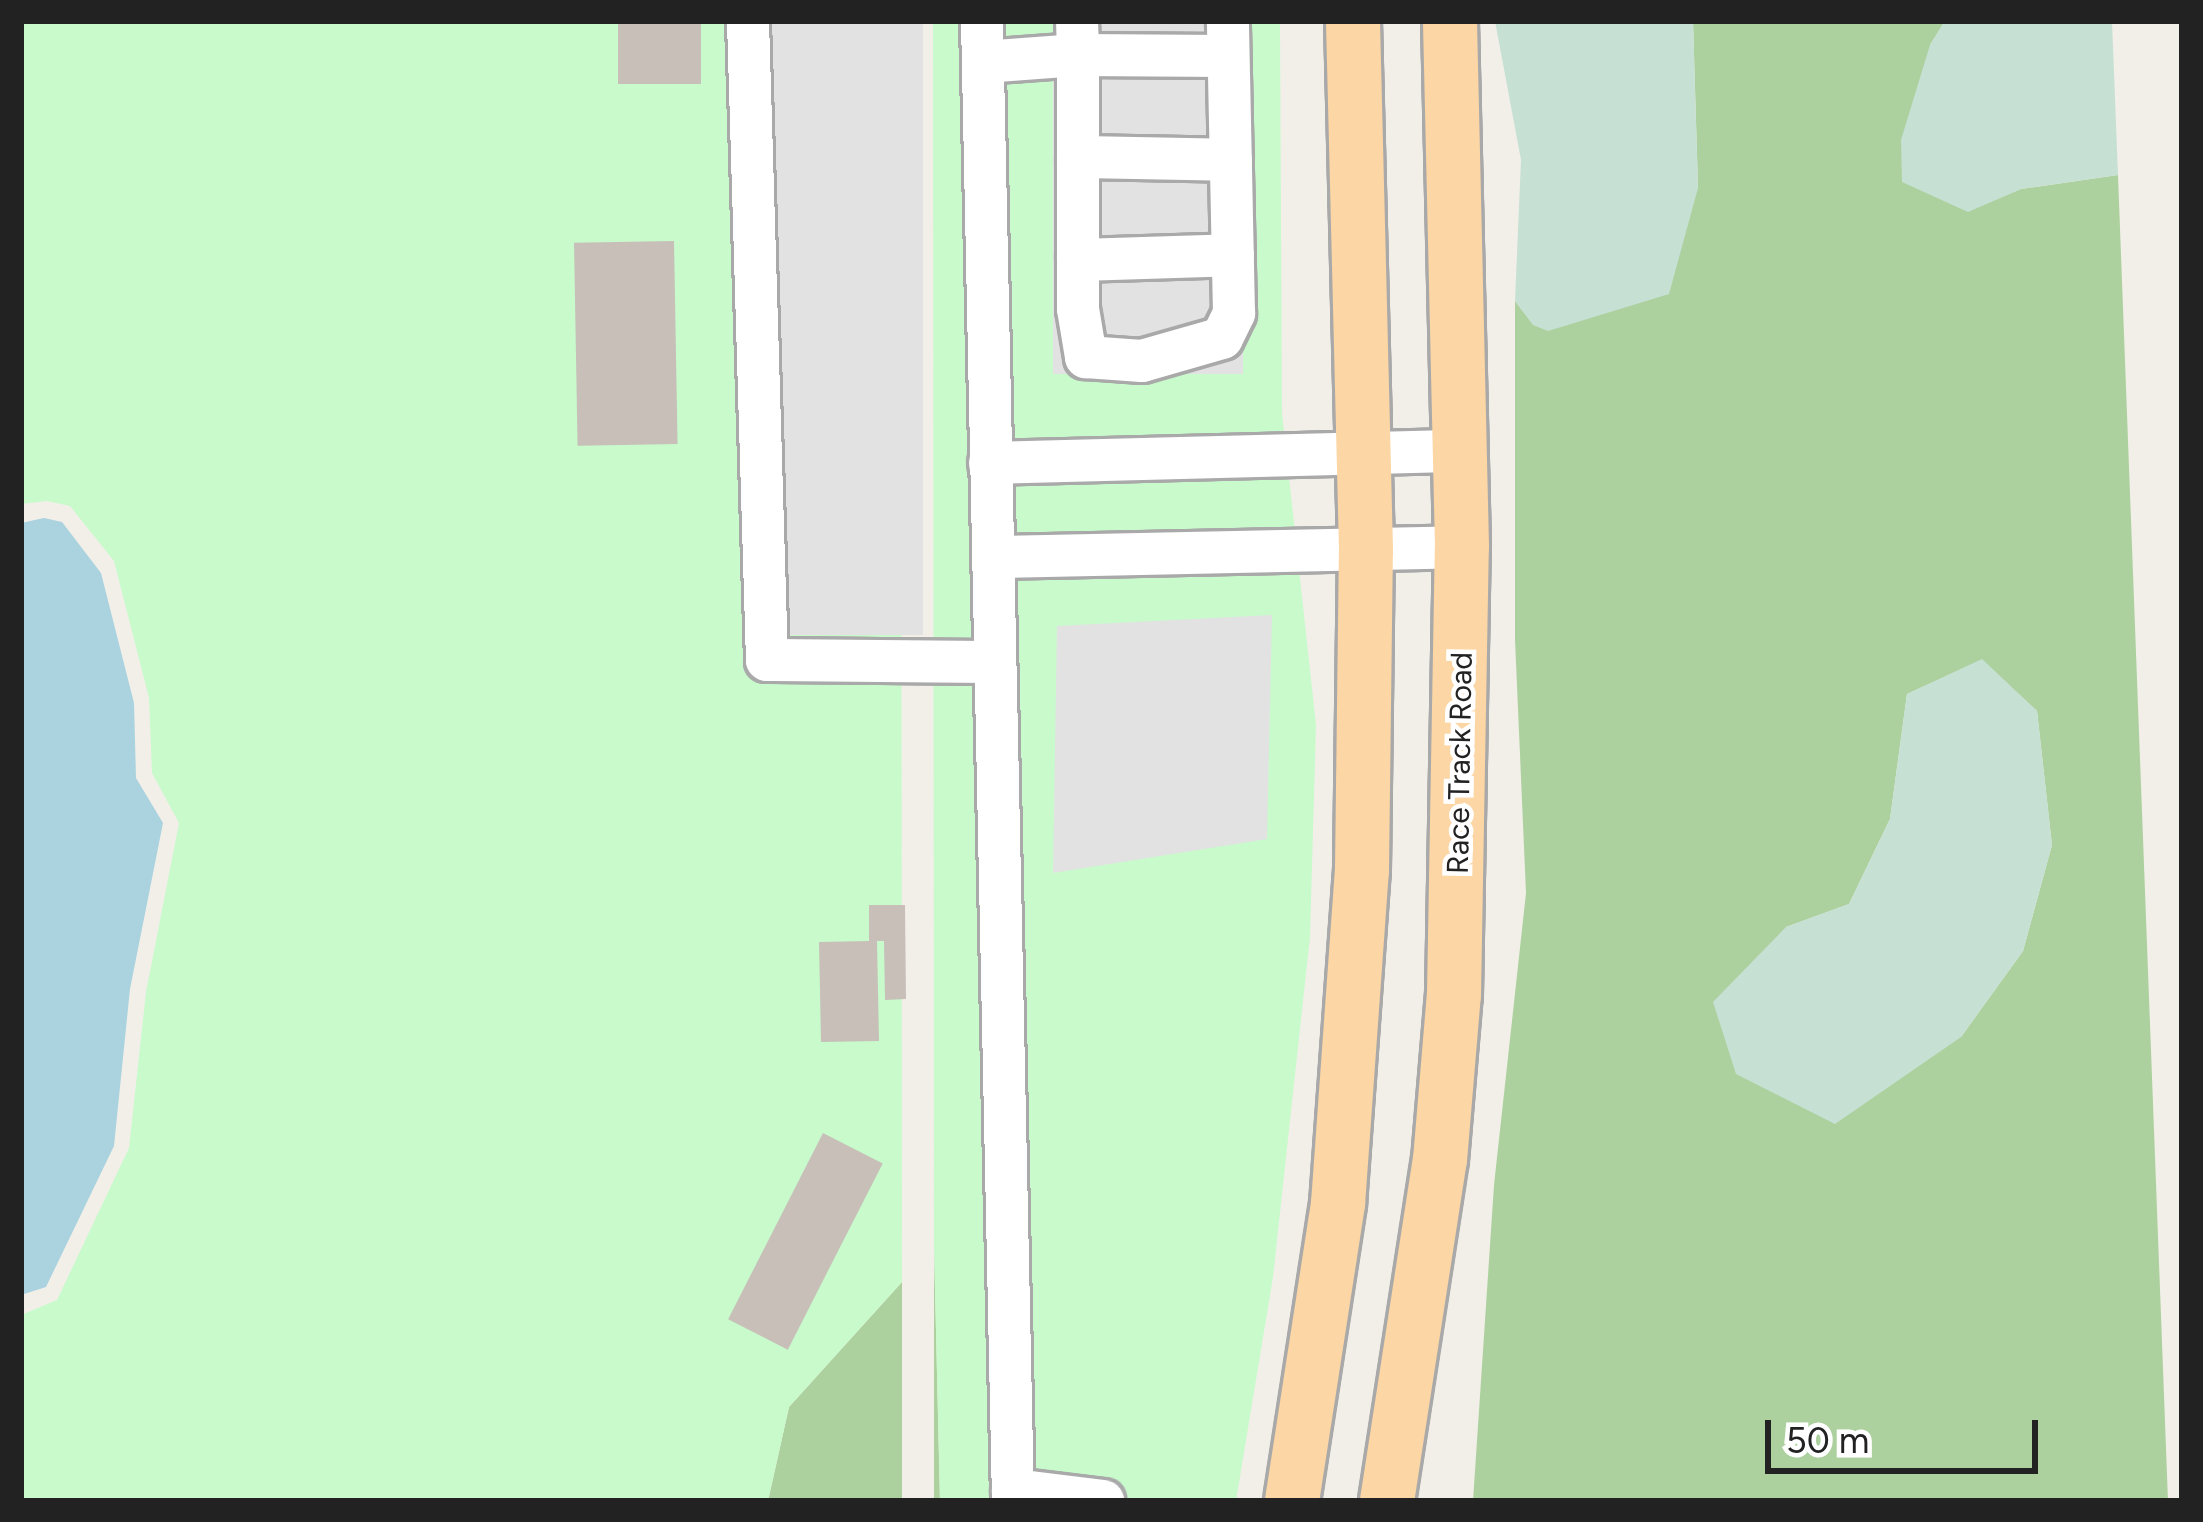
<!DOCTYPE html>
<html>
<head>
<meta charset="utf-8">
<style>
	body { margin:0 }
	#map { position:relative; width:2203px; height:1522px; overflow:hidden; background:#f2efe9; font-family:Figtree,sans-serif }
	div>[style] { position:absolute }
	.forest>* { inset:0; background:#add19e }
	.wetland>* { inset:0; background:#c6e0d4 }
	.park>* { inset:0; background:#c8facc }
	.parking>* { inset:0; background:#e2e2e2; transform-origin:0 0 }
	.water>* { inset:0; background:#aad3df }
	.building>* { inset:0; background:#c7bfb8; transform-origin:0 0 }
	.roads { filter:drop-shadow(3px 0 #a9a9a9) drop-shadow(-3px 0 #a9a9a9) drop-shadow(0 3px #a9a9a9) drop-shadow(0 -3px #a9a9a9) }
	.minor>* { height:42px; margin:-21px; padding:0 21px; transform-origin:21px; border-radius:21px; background:#fff }
	.major>* { height:54px; margin:-27px; padding:0 27px; transform-origin:27px; border-radius:27px; background:#fcd6a4 }
	span { translate:-50% -50%; white-space:nowrap; text-align:center; line-height:1.15; -webkit-text-stroke:9px #fff; paint-order:stroke }
	.street-label { font-size:30px; color:#222 }
	.frame { position:absolute; inset:0; border:24px solid #222; pointer-events:none }
	.scale { position:absolute; left:1765px; top:1420px; width:273px; height:54px; box-sizing:border-box; border:6px solid #222; border-top:0; padding-left:15px; font-size:36px; line-height:42px; white-space:nowrap; color:#222; -webkit-text-stroke:9px #fff; paint-order:stroke }
</style>
</head>
<body>
<div id="map">
	<div class="forest">
		<div style="clip-path:polygon(evenodd,1693px 21px,1945px 21px,1930px 45px,1968px 211px,2021px 189px,2118px 175px,2168px 1501px,1473px 1501px,1494px 1185px,1526px 893px,1515px 640px,1515px 301px,1533px 324px,1698px 188px,1693px 21px,1982px 660px,2037px 711px,2052px 845px,2023px 951px,1961px 1037px,1786px 927px,1849px 904px,1890px 819px,1907px 694px,1982px 660px)"></div>
		<div style="clip-path:polygon(934px 1246px,940px 1501px,934px 1501px)"></div>
		<div style="clip-path:polygon(902px 1282px,902px 1501px,768px 1501px,789px 1407px)"></div>
	</div>
	<div class="wetland">
		<div style="clip-path:polygon(1495px 21px,1693px 21px,1698px 188px,1669px 294px,1548px 331px,1533px 325px,1515px 301px,1521px 160px)"></div>
		<div style="clip-path:polygon(1945px 21px,2112px 21px,2118px 175px,2021px 189px,1968px 212px,1902px 182px,1901px 140px,1930px 45px)"></div>
		<div style="clip-path:polygon(1982px 659px,2037px 711px,2052px 845px,2023px 951px,1961px 1037px,1835px 1124px,1736px 1074px,1713px 1002px,1786px 927px,1849px 904px,1890px 819px,1907px 694px)"></div>
	</div>
	<div class="park">
		<div style="clip-path:polygon(21px 21px,901px 21px,902px 1282px,789px 1407px,768px 1501px,21px 1501px,21px 1315px,57px 1300px,129px 1148px,146px 992px,179px 823px,152px 773px,149px 698px,114px 561px,70px 506px,47px 501px,21px 504px)"></div>
		<div style="clip-path:polygon(933px 21px,1280px 21px,1282px 413px,1316px 725px,1310px 937px,1273px 1277px,1236px 1501px,940px 1501px,934px 1246px)"></div>
	</div>
	<div class="parking">
		<div style="left:753px;top:21px;width:170px;height:614px"></div>
		<div style="left:1053px;top:21px;width:190px;height:353px"></div>
		<div style="clip-path:polygon(1272px 615px,1267px 839px,1053px 873px,1057px 626px)"></div>
	</div>
	<div class="water">
		<div style="clip-path:polygon(44px 518px,62px 522px,101px 573px,134px 703px,136px 778px,163px 823px,130px 989px,114px 1146px,46px 1287px,21px 1295px,21px 523px)"></div>
	</div>
	<div class="building">
		<div style="left:618px;top:21px;width:83px;height:63px"></div>
		<div style="left:674px;top:241px;width:203px;height:100px;rotate:89deg"></div>
		<div style="clip-path:polygon(869px 905px,905px 905px,906px 999px,885px 1000px,884px 941px,877px 941px,879px 1041px,821px 1042px,819px 942px,869px 941px)"></div>
		<div style="left:823px;top:1133px;width:67px;height:209px;rotate:27deg"></div>
	</div>
	<div class="roads">
		<div class="minor">
			<div style="left:748px;top:21px;width:639px;rotate:88.3deg"></div>
			<div style="left:767px;top:660px;width:227px;rotate:0.5deg"></div>
			<div style="left:982px;top:21px;width:1480px;rotate:88.8deg"></div>
			<div style="left:1077px;top:21px;width:34px;rotate:88deg"></div>
			<div style="left:1078px;top:55px;width:150px;rotate:0.4deg"></div>
			<div style="left:983px;top:62px;width:95px;rotate:-4.2deg"></div>
			<div style="left:1078px;top:55px;width:254px;rotate:90deg"></div>
			<div style="left:1078px;top:309px;width:49px;rotate:80.5deg"></div>
			<div style="left:1086px;top:357px;width:56px;rotate:4.1deg"></div>
			<div style="left:1142px;top:361px;width:83px;rotate:-16deg"></div>
			<div style="left:1222px;top:338px;width:28px;rotate:-64deg"></div>
			<div style="left:1234px;top:313px;width:292px;rotate:-91.2deg"></div>
			<div style="left:1078px;top:157px;width:153px;rotate:1.1deg"></div>
			<div style="left:1078px;top:260px;width:155px;rotate:-1.8deg"></div>
			<div style="left:990px;top:463px;width:469px;rotate:-1.5deg"></div>
			<div style="left:996px;top:557px;width:466px;rotate:-1.2deg"></div>
			<div style="left:1013px;top:1490px;width:91px;rotate:7deg"></div>
		</div>
		<div class="major">
			<div style="left:1292px;top:1501px;width:301px;rotate:-81.2deg"></div>
			<div style="left:1338px;top:1204px;width:335px;rotate:-85.9deg"></div>
			<div style="left:1362px;top:870px;width:320px;rotate:-89.3deg"></div>
			<div style="left:1366px;top:550px;width:529px;rotate:-91.41deg"></div>
			<div style="left:1387px;top:1501px;width:345px;rotate:-81.2deg"></div>
			<div style="left:1440px;top:1160px;width:166px;rotate:-85.2deg"></div>
			<div style="left:1454px;top:995px;width:448px;rotate:-89deg"></div>
			<div style="left:1462px;top:547px;width:526px;rotate:-91.31deg"></div>
		</div>
	</div>
	<div class="street-label">
		<span style="left:1460px;top:763px;rotate:-89deg">Race Track Road</span>
	</div>
	<div class="frame"></div>
	<div class="scale">50 m</div>
</div>
</body>
</html>
